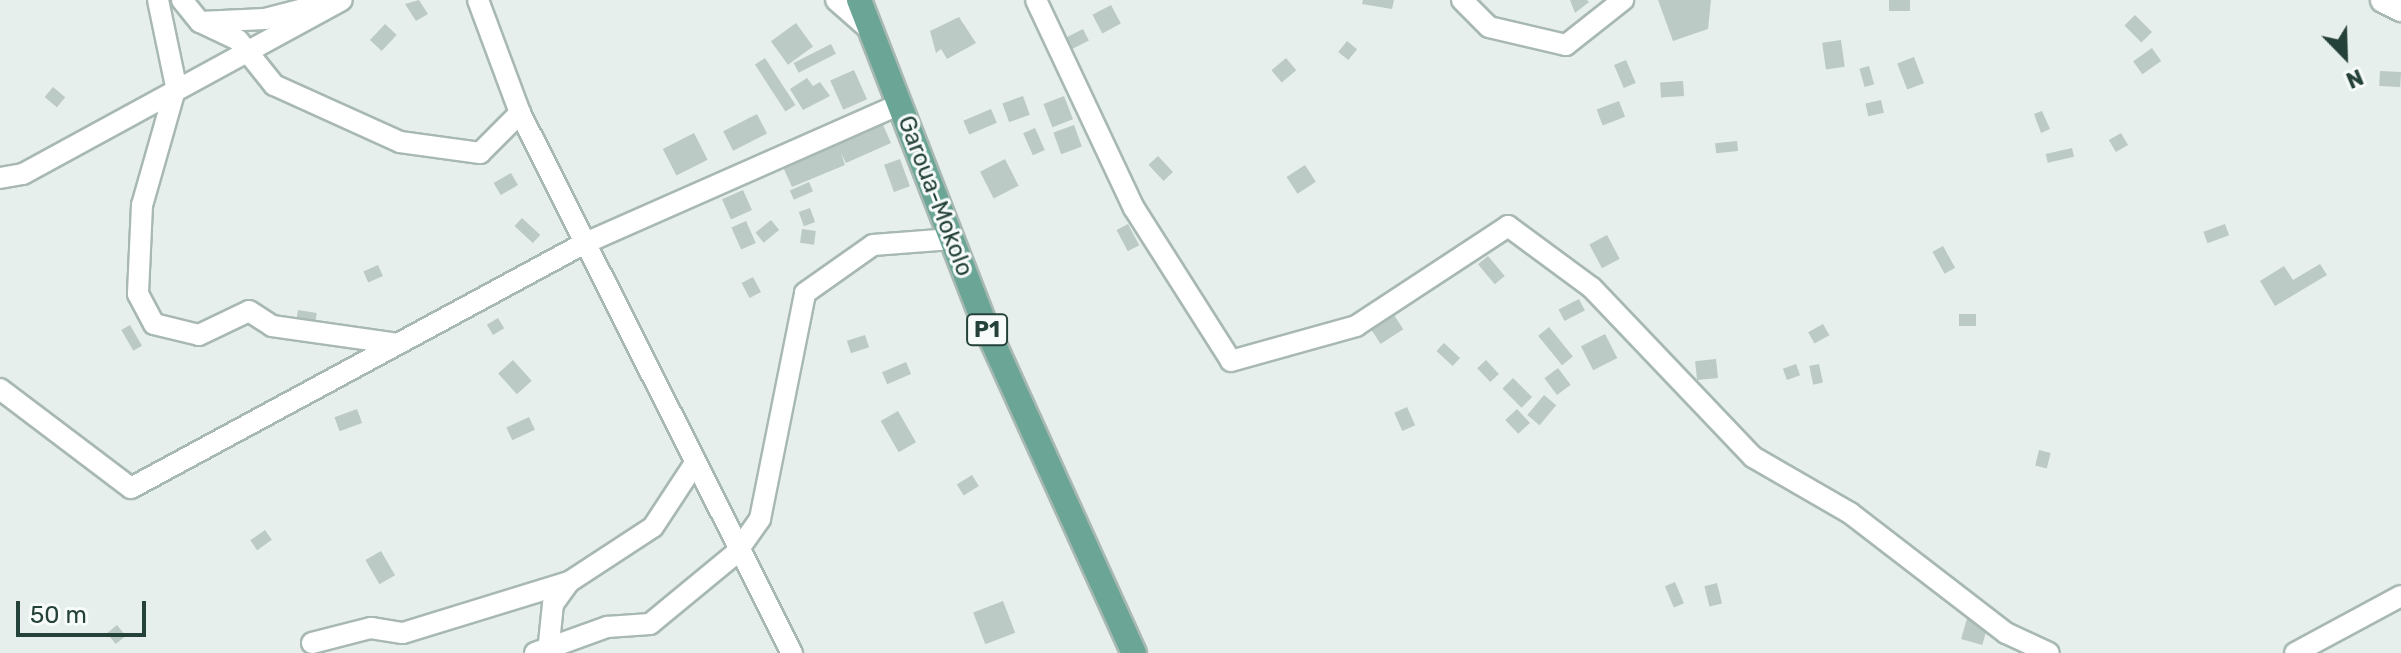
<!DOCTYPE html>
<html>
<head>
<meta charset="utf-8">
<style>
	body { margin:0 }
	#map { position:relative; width:2401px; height:653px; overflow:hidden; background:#e6efeb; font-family:Rubik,sans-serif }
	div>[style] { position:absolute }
	.building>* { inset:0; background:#bbcac4; transform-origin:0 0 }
	.roads { filter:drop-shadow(2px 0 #a8b8b2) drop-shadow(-2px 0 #a8b8b2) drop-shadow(0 2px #a8b8b2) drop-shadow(0 -2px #a8b8b2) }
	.minor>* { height:20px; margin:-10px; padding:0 10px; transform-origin:10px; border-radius:10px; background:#fff }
	.secondary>* { height:24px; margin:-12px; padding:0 12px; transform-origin:12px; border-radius:12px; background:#fff }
	.primary>* { height:24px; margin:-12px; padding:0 12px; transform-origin:12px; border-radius:12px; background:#6aa596 }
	span { translate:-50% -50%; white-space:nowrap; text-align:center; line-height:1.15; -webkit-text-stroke:6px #f7fbf9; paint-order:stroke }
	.shield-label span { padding:2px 6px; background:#f7fbf9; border:2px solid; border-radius:6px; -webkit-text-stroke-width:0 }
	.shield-label { font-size:22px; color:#24423a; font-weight:700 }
	.street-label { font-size:24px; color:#24423a }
	.north { position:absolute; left:2305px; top:16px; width:80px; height:80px; -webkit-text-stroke:6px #f7fbf9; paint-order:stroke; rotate:157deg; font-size:22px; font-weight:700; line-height:32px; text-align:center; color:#24423a }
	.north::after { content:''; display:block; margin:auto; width:28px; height:36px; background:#24423a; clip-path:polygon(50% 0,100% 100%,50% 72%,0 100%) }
	.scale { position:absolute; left:16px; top:601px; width:130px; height:36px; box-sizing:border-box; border:4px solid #24423a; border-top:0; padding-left:10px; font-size:24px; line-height:28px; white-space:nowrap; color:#24423a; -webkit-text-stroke:6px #f7fbf9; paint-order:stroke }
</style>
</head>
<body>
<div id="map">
	<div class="building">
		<div style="clip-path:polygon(419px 0,428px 14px,416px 21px,405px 4px)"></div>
		<div style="clip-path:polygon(1363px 0,1394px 0,1392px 9px,1362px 4px)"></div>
		<div style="clip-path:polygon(1570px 0,1587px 0,1589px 2px,1575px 13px)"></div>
		<div style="clip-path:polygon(1658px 0,1711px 0,1708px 29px,1673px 41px)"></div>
		<div style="left:1889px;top:0;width:21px;height:11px"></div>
		<div style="left:1111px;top:5px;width:21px;height:21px;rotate:62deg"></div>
		<div style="left:2135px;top:15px;width:24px;height:15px;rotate:45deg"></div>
		<div style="clip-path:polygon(959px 17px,976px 43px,947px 59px,941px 49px,936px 53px,930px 31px)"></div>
		<div style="left:796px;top:23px;width:29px;height:31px;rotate:54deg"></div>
		<div style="left:385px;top:24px;width:16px;height:22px;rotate:43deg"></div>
		<div style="left:1083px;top:29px;width:13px;height:21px;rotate:63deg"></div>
		<div style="left:1841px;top:40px;width:27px;height:19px;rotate:82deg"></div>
		<div style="left:1347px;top:41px;width:13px;height:14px;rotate:39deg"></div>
		<div style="left:831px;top:44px;width:11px;height:42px;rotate:63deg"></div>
		<div style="left:2152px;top:48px;width:16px;height:23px;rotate:55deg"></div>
		<div style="left:1914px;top:57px;width:28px;height:18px;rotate:69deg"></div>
		<div style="left:765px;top:58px;width:56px;height:12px;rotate:57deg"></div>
		<div style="left:1286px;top:58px;width:16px;height:19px;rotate:50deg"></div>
		<div style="left:1626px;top:60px;width:25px;height:13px;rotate:67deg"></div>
		<div style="left:1869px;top:66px;width:19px;height:10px;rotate:74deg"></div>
		<div style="left:854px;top:70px;width:32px;height:26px;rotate:66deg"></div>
		<div style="left:2380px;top:71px;width:21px;height:15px;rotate:3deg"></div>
		<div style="clip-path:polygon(807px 78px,813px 86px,820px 82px,830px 96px,803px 110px,790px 89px)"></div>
		<div style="left:1683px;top:81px;width:15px;height:23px;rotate:86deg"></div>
		<div style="left:53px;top:87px;width:16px;height:13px;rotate:40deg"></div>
		<div style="left:1023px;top:96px;width:20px;height:22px;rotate:70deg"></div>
		<div style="left:1064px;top:96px;width:25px;height:22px;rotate:69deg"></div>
		<div style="left:1881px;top:100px;width:13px;height:16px;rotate:77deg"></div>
		<div style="left:1619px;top:101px;width:17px;height:24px;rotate:69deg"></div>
		<div style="left:991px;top:109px;width:15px;height:30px;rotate:67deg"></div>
		<div style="clip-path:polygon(2042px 111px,2050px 129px,2041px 133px,2034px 114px)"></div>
		<div style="left:757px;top:114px;width:22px;height:38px;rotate:63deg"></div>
		<div style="clip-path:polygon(883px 125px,891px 143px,846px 163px,841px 153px,845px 165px,792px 187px,783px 167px)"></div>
		<div style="left:1074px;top:125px;width:23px;height:22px;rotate:70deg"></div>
		<div style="left:1035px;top:128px;width:24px;height:13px;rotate:66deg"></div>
		<div style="left:694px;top:133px;width:30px;height:35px;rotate:63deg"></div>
		<div style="left:2121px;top:133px;width:14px;height:14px;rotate:60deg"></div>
		<div style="left:1737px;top:141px;width:10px;height:22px;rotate:84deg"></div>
		<div style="left:2072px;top:148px;width:9px;height:27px;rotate:77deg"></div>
		<div style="left:1158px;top:156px;width:22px;height:13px;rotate:47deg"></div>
		<div style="left:900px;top:159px;width:29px;height:17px;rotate:70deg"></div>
		<div style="left:1005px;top:159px;width:30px;height:28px;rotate:63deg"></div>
		<div style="left:1305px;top:165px;width:20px;height:22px;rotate:57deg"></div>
		<div style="left:511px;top:173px;width:14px;height:20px;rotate:60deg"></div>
		<div style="left:809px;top:182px;width:10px;height:21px;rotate:66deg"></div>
		<div style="left:743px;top:190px;width:22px;height:23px;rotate:66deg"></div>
		<div style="left:810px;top:208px;width:15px;height:12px;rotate:70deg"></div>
		<div style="left:522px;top:218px;width:25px;height:11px;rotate:43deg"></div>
		<div style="left:771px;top:220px;width:13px;height:20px;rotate:51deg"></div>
		<div style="left:746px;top:221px;width:24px;height:16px;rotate:66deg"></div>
		<div style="left:1128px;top:224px;width:24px;height:13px;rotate:62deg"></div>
		<div style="left:2225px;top:224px;width:12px;height:23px;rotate:70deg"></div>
		<div style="left:802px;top:229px;width:14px;height:14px;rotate:8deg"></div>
		<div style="left:1607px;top:235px;width:27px;height:20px;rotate:62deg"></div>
		<div style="left:1943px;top:246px;width:25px;height:12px;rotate:61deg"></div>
		<div style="left:1488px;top:256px;width:26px;height:13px;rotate:50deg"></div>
		<div style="clip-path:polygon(2320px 264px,2327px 275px,2275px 306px,2260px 281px,2284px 266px,2293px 280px)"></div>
		<div style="left:378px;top:265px;width:12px;height:16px;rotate:66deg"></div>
		<div style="left:753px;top:277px;width:17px;height:13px;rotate:62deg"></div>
		<div style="left:1579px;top:299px;width:13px;height:23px;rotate:63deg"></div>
		<div style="left:298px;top:310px;width:19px;height:8px;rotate:9deg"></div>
		<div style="left:1976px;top:314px;width:12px;height:17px;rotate:90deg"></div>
		<div style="left:1394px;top:315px;width:17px;height:27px;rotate:57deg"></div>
		<div style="left:498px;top:318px;width:12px;height:13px;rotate:59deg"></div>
		<div style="left:1823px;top:324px;width:13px;height:17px;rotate:61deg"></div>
		<div style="left:130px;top:325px;width:24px;height:10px;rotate:60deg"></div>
		<div style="left:1549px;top:327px;width:38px;height:14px;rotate:51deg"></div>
		<div style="left:1605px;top:334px;width:27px;height:27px;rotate:63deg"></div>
		<div style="left:865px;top:335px;width:13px;height:19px;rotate:72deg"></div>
		<div style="left:1444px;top:343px;width:22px;height:11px;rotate:43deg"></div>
		<div style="left:1716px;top:359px;width:19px;height:21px;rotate:84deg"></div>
		<div style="left:513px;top:360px;width:28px;height:20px;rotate:48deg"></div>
		<div style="left:1486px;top:360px;width:19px;height:12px;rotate:47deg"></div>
		<div style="left:906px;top:362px;width:13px;height:26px;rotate:67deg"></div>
		<div style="left:1796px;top:364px;width:12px;height:14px;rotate:70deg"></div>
		<div style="left:1819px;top:364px;width:19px;height:10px;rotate:78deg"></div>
		<div style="left:1558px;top:368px;width:21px;height:17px;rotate:53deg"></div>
		<div style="left:1513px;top:378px;width:27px;height:15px;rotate:45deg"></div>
		<div style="left:1544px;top:395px;width:16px;height:26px;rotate:40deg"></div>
		<div style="left:1407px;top:407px;width:20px;height:14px;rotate:66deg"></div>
		<div style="left:357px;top:409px;width:15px;height:24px;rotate:70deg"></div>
		<div style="left:1517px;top:409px;width:19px;height:16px;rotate:47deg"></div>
		<div style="left:898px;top:411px;width:36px;height:20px;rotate:60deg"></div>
		<div style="left:529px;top:417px;width:14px;height:25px;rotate:65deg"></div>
		<div style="left:2039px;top:450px;width:12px;height:16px;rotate:14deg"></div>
		<div style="left:972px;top:475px;width:13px;height:18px;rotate:58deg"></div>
		<div style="left:265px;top:530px;width:12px;height:18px;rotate:55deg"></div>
		<div style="left:381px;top:551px;width:28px;height:18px;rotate:60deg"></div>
		<div style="left:1675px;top:582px;width:23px;height:11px;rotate:67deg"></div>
		<div style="left:1717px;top:583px;width:21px;height:13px;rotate:76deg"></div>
		<div style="left:1003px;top:601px;width:34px;height:32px;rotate:69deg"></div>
		<div style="left:1968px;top:615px;width:22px;height:25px;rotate:16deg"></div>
		<div style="left:117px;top:625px;width:14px;height:13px;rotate:51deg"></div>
	</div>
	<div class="roads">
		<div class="minor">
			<div style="left:158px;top:0;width:88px;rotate:78.2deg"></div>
			<div style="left:176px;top:86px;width:124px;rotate:105.9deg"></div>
			<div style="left:142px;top:205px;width:89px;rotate:92.6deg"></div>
			<div style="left:138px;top:294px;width:34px;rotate:62deg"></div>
			<div style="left:154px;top:324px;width:46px;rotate:13.7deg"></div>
			<div style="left:199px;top:335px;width:55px;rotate:-25.6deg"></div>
			<div style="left:249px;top:311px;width:27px;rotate:33deg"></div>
			<div style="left:272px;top:326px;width:127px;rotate:8.1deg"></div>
			<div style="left:182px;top:0;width:28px;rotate:51deg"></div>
			<div style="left:200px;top:22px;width:65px;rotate:-2.6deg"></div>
			<div style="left:265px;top:19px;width:56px;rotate:-14.5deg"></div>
			<div style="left:478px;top:0;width:121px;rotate:69.6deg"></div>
			<div style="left:520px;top:113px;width:605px;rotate:63.27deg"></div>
			<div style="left:836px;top:0;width:44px;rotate:41.3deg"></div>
			<div style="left:1036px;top:0;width:230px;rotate:64.8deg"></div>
			<div style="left:1134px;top:208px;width:181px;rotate:57.6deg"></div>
			<div style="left:1231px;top:361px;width:130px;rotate:-15.6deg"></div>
			<div style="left:1356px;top:326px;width:182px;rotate:-33.3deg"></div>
			<div style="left:1508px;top:226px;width:104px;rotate:36.4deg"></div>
			<div style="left:1592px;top:288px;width:233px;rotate:46.4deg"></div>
			<div style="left:1753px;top:457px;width:112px;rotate:30deg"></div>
			<div style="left:1850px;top:513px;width:197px;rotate:37.6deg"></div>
			<div style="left:2006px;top:633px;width:47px;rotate:24.9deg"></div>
			<div style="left:1462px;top:0;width:38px;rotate:45deg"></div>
			<div style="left:1489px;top:27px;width:79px;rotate:13.2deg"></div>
			<div style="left:1566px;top:45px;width:73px;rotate:-38.3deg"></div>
			<div style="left:200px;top:22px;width:42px;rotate:25.3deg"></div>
			<div style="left:238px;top:40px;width:58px;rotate:51.3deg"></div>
			<div style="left:274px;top:85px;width:138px;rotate:24.3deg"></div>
			<div style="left:400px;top:142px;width:81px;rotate:7.8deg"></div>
			<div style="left:480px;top:153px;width:57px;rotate:-45deg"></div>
			<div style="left:0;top:178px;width:23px;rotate:-10deg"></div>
			<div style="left:23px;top:174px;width:363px;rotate:-28.6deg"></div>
			<div style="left:0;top:389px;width:164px;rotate:37.1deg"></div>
			<div style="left:131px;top:488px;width:514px;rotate:-28.36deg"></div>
			<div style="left:583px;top:244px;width:347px;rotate:-23.8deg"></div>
			<div style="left:312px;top:643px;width:61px;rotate:-14.3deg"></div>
			<div style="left:371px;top:628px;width:32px;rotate:9deg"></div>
			<div style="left:403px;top:633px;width:174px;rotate:-17.1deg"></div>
			<div style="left:535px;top:653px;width:77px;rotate:-19.9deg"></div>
			<div style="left:607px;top:627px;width:43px;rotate:-4deg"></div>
			<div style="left:650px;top:624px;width:112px;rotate:-39.5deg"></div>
			<div style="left:736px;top:553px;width:42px;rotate:-54.8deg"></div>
			<div style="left:760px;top:519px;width:230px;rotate:-78.7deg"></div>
			<div style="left:805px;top:293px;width:83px;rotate:-35.2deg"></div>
			<div style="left:873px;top:245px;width:79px;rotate:-4.3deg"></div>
			<div style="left:548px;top:653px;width:49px;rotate:-84.2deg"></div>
			<div style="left:553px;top:604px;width:27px;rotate:-54deg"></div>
			<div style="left:569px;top:582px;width:100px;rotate:-33.2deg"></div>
			<div style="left:653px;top:527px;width:73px;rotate:-56.7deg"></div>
			<div style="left:2295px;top:653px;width:120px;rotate:-28.3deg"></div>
		</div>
		<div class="secondary">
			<div style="left:2383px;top:0;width:20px;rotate:27deg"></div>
		</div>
		<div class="primary">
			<div style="left:859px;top:0;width:351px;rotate:68.8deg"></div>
			<div style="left:986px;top:327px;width:358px;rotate:65.6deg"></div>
		</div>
	</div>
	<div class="shield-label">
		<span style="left:987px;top:330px">P1</span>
	</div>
	<div class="street-label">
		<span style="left:935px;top:196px;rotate:69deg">Garoua-Mokolo</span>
	</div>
	<div class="north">N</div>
	<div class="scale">50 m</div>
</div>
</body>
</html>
